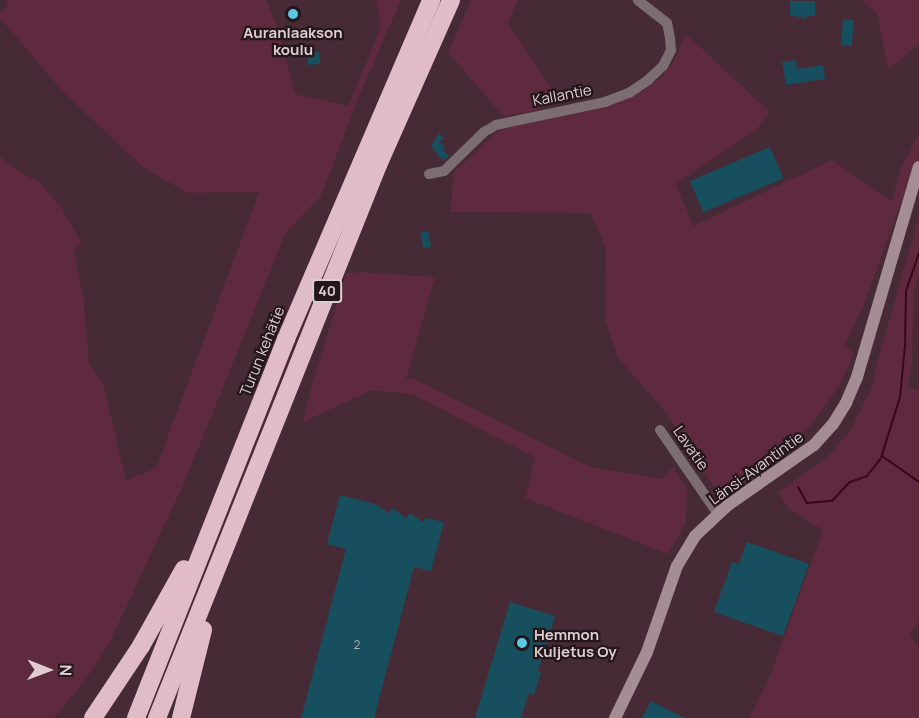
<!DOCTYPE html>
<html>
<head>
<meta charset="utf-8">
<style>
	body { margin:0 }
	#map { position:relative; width:919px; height:718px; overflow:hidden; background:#462a35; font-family:Manrope,sans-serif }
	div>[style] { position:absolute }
	.green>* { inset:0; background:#5f2940 }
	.stream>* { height:2px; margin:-1px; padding:0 1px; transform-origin:1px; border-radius:1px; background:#38061f }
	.building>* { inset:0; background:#184f5e; transform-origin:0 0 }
	.street>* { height:10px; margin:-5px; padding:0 5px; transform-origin:5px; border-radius:5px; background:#7c6d72 }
	.secondary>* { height:12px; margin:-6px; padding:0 6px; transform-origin:6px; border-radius:6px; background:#a58d95 }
	.highway>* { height:18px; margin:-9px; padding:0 9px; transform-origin:9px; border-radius:9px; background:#e0bbc8 }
	.dots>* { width:16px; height:16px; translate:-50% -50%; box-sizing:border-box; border:3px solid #24171c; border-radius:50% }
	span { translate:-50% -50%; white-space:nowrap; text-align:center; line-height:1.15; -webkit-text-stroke:4.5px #24171c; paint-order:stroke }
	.number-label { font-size:12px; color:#adadb5 }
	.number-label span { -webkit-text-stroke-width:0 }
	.shield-label span { padding:2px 4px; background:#24171c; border:2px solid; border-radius:4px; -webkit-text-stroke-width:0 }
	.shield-label { font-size:14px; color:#dfccd2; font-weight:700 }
	.poi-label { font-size:15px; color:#dfccd2; font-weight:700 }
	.left { translate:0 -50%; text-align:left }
	.street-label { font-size:15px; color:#dfccd2 }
	.north { position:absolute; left:18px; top:640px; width:60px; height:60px; -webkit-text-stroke:4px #24171c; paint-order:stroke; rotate:91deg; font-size:16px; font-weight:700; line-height:24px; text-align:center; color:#dfccd2 }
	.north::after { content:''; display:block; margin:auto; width:21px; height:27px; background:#dfccd2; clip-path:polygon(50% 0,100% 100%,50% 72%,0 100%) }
</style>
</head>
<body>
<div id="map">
	<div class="green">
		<div style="clip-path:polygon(266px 0,278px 29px,295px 94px,348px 106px,381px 27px,376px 0,401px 0,358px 99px,321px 196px,286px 232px,185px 481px,109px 644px,84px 682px,54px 718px,0 718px,0 157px,20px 173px,38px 181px,60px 206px,82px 243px,74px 250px,84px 302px,89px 363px,104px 387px,126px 480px,156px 468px,259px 192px,188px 193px,145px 169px,64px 93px,0 18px,0 14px,8px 4px,6px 0)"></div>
		<div style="clip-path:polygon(471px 0,518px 0,508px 23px,561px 102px,530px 112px,503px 116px,448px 52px)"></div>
		<div style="clip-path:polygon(863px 0,919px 0,919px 44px,888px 70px,878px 15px)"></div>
		<div style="clip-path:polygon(686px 34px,770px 112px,756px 130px,676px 184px,693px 226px,832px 160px,892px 202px,900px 169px,919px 134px,919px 153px,863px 307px,845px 344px,854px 354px,841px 383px,816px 419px,792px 447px,754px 477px,724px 496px,715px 488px,687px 449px,670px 417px,618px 358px,605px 320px,606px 247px,590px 213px,450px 212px,454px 172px,497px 132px,520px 123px,616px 103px,661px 78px,673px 63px)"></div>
		<div style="clip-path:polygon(919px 216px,919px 273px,914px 293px,912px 364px,908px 387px,919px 390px,919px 622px,910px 634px,919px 648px,919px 718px,749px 718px,769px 678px,823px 530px,789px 509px,778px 492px,826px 458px,849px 432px,862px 407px,875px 380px,873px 377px)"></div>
		<div style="clip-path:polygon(359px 272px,435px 277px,406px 379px,415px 379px,590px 467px,663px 479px,673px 467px,687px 490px,686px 523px,668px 554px,525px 498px,535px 457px,411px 394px,372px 390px,303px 422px,311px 388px,346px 274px)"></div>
	</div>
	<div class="stream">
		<div style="left:882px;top:456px;width:45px;rotate:35.1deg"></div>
		<div style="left:798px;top:487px;width:18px;rotate:61deg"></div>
		<div style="left:807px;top:503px;width:25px;rotate:-5deg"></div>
		<div style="left:832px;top:501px;width:26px;rotate:-47deg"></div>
		<div style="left:850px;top:482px;width:18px;rotate:-19deg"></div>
		<div style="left:867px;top:476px;width:23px;rotate:-52deg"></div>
		<div style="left:881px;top:458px;width:64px;rotate:-72.7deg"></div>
		<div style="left:900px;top:397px;width:52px;rotate:-84.5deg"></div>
		<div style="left:905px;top:345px;width:54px;rotate:-88.9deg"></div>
		<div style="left:906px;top:291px;width:40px;rotate:-71.1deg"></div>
	</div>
	<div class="building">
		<div style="clip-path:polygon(790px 1px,815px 1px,815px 16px,807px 16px,807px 19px,790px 15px)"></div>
		<div style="left:843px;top:19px;width:11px;height:26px;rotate:5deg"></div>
		<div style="left:319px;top:52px;width:12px;height:12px;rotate:85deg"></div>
		<div style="clip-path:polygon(796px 60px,797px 69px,823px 65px,825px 79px,786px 85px,782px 62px)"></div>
		<div style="clip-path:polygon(439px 133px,444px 139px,440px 142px,445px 148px,443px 150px,449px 156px,443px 161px,431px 146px)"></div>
		<div style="left:770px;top:147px;width:34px;height:87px;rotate:67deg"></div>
		<div style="left:428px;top:231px;width:16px;height:8px;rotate:79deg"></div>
		<div style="clip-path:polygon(340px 495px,375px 504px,389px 513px,392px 508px,406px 518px,410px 513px,423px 522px,426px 518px,444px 522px,431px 571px,414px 567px,374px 718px,301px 718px,346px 549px,327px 544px)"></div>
		<div style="clip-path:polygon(747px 542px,809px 564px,783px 636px,714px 612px,732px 562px,739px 564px)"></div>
		<div style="clip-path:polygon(510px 602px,555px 616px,538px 671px,541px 672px,534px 695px,529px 693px,521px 718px,475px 718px)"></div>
		<div style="clip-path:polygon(651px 701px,684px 718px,642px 718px)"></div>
	</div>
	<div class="street">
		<div style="left:429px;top:174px;width:15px;rotate:-11deg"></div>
		<div style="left:444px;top:171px;width:56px;rotate:-44.3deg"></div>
		<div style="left:484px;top:132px;width:14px;rotate:-30deg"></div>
		<div style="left:496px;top:125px;width:111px;rotate:-11.9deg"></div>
		<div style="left:605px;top:102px;width:26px;rotate:-21deg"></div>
		<div style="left:629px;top:93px;width:23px;rotate:-34deg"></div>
		<div style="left:648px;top:80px;width:21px;rotate:-43deg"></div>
		<div style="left:663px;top:66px;width:18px;rotate:-63deg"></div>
		<div style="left:671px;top:50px;width:12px;rotate:-95deg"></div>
		<div style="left:670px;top:38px;width:15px;rotate:-101deg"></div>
		<div style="left:667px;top:23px;width:37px;rotate:-142deg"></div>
		<div style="left:660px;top:430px;width:102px;rotate:55.4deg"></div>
	</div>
	<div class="secondary">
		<div style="left:615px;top:718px;width:73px;rotate:-64.1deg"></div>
		<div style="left:647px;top:652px;width:91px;rotate:-70.8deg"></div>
		<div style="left:677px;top:566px;width:35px;rotate:-59deg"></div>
		<div style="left:695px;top:536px;width:45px;rotate:-43.2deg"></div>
		<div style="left:728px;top:505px;width:105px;rotate:-34.9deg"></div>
		<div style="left:814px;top:445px;width:28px;rotate:-48deg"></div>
		<div style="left:833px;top:424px;width:25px;rotate:-58deg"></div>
		<div style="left:846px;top:403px;width:28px;rotate:-67deg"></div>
		<div style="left:857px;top:377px;width:219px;rotate:-73.6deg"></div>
	</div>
	<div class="highway">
		<div style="left:93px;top:718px;width:87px;rotate:-56.3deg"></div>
		<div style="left:141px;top:646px;width:88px;rotate:-60.8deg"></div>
		<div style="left:136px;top:718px;width:408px;rotate:-68.4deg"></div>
		<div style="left:286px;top:339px;width:369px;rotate:-66.8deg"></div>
		<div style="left:157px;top:718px;width:596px;rotate:-68.22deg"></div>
		<div style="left:378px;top:165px;width:180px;rotate:-66.1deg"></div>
		<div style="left:181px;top:718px;width:91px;rotate:-76deg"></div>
	</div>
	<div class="dots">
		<div style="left:293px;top:14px;background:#5bc8e7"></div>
		<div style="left:522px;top:643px;background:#5bc8e7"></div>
	</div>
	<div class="number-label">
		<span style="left:357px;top:645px">2</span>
	</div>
	<div class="shield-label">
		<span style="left:327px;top:291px">40</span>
	</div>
	<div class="poi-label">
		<span style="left:293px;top:41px">Auranlaakson<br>koulu</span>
		<span class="left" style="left:534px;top:643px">Hemmon<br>Kuljetus Oy</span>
	</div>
	<div class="street-label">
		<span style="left:562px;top:95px;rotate:-11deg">Kallantie</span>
		<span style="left:262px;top:351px;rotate:-68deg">Turun kehätie</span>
		<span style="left:691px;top:448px;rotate:55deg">Lavatie</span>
		<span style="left:756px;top:468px;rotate:-36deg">Länsi-Avantintie</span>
	</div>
	<div class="north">N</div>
</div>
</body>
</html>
